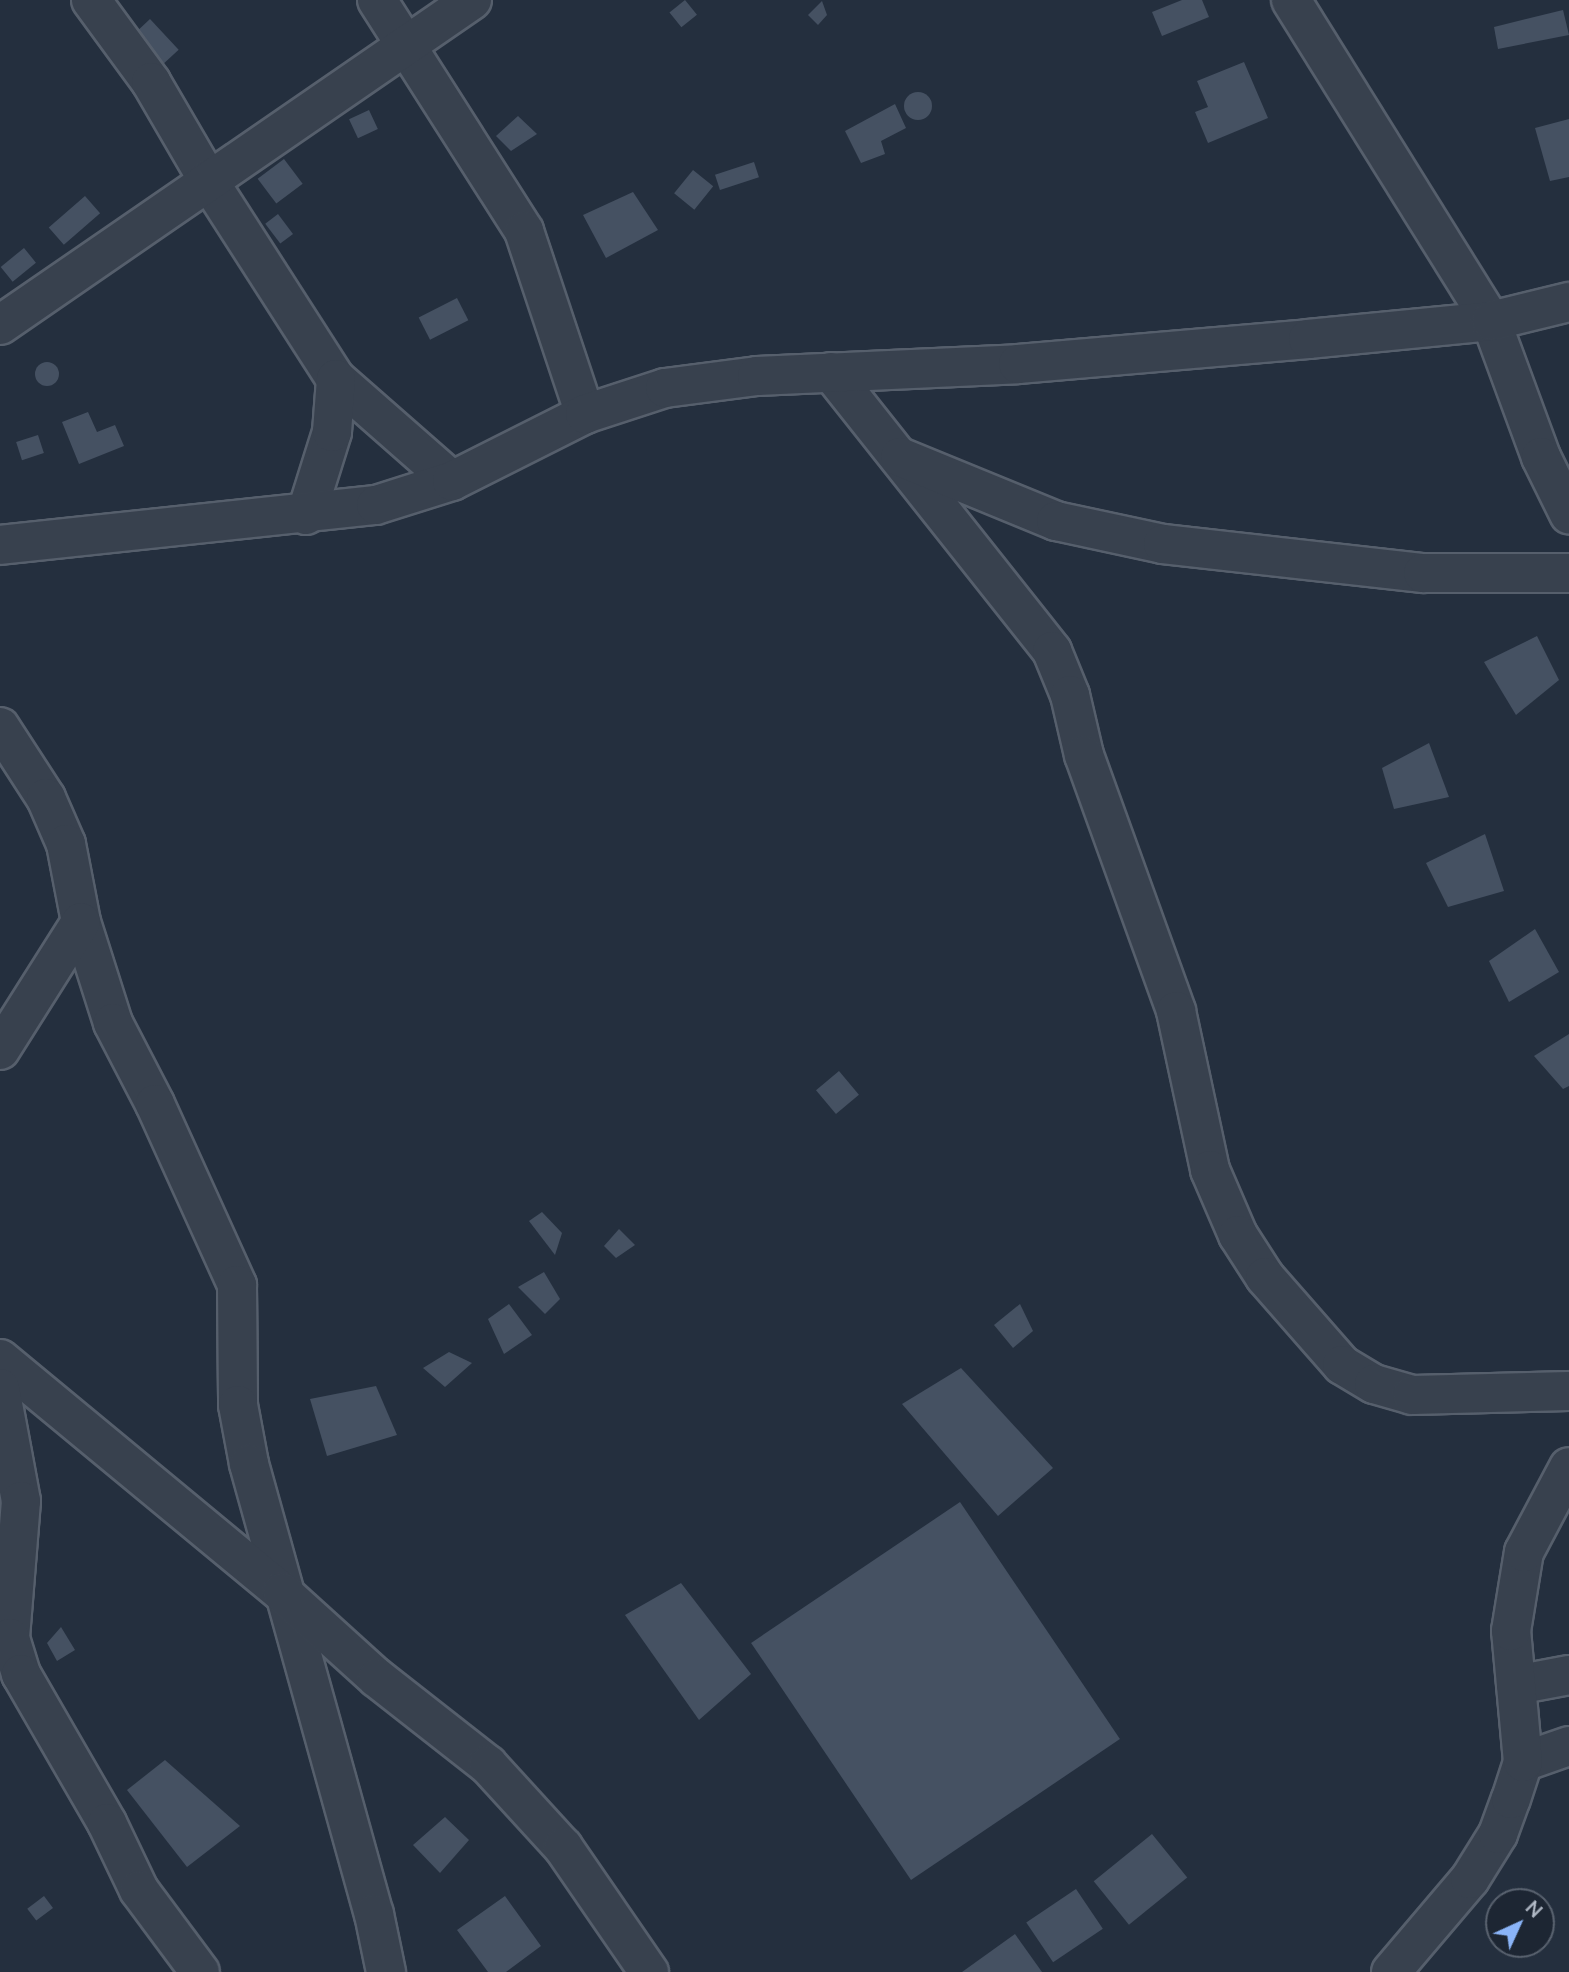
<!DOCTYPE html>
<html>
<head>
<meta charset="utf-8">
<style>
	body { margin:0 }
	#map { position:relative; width:1569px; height:1972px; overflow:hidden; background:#242f3e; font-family:"Nunito Sans",sans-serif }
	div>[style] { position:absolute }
	.building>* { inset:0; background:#455162; transform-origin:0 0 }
	.round { border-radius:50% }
	.roads { filter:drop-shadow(2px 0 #565f6c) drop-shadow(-2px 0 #565f6c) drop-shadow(0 2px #565f6c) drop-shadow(0 -2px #565f6c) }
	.minor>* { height:38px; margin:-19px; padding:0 19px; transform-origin:19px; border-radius:19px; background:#38414e }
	span { translate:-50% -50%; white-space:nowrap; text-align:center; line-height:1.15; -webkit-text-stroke:6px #1d2633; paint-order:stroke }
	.north { position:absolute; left:1485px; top:1888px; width:70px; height:70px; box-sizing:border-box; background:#1d2633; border:2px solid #59626f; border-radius:50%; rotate:45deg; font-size:19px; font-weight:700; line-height:28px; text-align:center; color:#b4bcc9 }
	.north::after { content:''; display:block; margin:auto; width:24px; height:32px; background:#8ab4f8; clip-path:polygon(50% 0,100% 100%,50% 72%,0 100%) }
</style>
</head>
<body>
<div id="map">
	<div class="building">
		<div style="left:685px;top:0;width:19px;height:20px;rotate:51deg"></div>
		<div style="clip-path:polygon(1182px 0,1202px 0,1209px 17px,1162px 36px,1152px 12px)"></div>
		<div style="clip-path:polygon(822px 1px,827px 15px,818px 25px,808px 15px)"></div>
		<div style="clip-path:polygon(1563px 10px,1569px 35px,1498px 49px,1494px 27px)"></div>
		<div style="left:150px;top:19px;width:42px;height:20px;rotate:47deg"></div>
		<div style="clip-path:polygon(1244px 62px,1268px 118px,1208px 143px,1195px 112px,1208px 107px,1197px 81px)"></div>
		<div class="round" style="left:904px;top:92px;width:28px;height:28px"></div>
		<div style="clip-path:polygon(895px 104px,906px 128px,881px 141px,885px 154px,861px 163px,845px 131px)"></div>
		<div style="left:369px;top:110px;width:21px;height:22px;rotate:65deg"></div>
		<div style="clip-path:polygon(518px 116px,537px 134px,511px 151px,496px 136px)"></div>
		<div style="clip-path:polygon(1569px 119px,1569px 177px,1550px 181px,1535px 128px)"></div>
		<div style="left:284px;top:159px;width:31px;height:33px;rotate:53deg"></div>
		<div style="left:754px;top:162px;width:16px;height:41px;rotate:72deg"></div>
		<div style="left:693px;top:170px;width:26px;height:30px;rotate:39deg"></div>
		<div style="clip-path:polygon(633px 192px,658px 230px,606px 258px,583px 215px)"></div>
		<div style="left:85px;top:196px;width:23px;height:48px;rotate:49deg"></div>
		<div style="left:278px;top:214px;width:25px;height:16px;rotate:53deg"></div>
		<div style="left:24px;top:248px;width:19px;height:30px;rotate:51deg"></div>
		<div style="left:457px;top:298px;width:25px;height:43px;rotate:63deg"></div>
		<div class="round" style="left:35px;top:362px;width:24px;height:24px"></div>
		<div style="clip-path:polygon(88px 412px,97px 432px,115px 425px,124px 446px,79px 464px,62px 422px)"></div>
		<div style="left:38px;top:435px;width:19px;height:23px;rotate:72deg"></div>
		<div style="clip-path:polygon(1537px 636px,1559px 680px,1516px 715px,1484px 662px)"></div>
		<div style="clip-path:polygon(1429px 743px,1449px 797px,1394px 809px,1382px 768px)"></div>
		<div style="clip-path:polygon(1485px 834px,1504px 891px,1448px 907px,1426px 863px)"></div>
		<div style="clip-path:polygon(1535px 929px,1559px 972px,1509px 1002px,1489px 961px)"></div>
		<div style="clip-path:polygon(1569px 1034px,1569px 1086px,1563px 1089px,1534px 1056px)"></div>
		<div style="left:839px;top:1071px;width:31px;height:30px;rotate:50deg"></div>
		<div style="clip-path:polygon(542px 1212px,562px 1233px,555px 1255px,529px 1221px)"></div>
		<div style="clip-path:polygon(619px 1229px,635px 1245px,616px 1258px,604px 1246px)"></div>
		<div style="clip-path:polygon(544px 1272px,560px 1299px,545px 1314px,518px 1287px)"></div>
		<div style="clip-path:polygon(509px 1304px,532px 1335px,504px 1354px,488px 1319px)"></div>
		<div style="clip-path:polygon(1020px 1304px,1033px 1331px,1013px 1348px,994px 1325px)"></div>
		<div style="clip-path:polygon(449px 1352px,472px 1363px,445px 1387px,423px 1368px)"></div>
		<div style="clip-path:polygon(961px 1368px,1053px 1468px,998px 1516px,902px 1404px)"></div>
		<div style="clip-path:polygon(376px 1386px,397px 1435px,327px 1456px,310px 1399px)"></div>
		<div style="left:960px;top:1502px;width:286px;height:252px;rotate:56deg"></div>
		<div style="clip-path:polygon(681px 1583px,751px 1674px,699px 1720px,625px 1615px)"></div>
		<div style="clip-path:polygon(61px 1627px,75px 1650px,57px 1661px,47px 1643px)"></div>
		<div style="clip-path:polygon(165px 1760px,240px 1826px,187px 1867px,127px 1790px)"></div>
		<div style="clip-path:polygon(445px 1817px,469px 1840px,440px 1873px,413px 1845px)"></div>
		<div style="left:1152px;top:1834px;width:56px;height:75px;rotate:51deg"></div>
		<div style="left:1076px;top:1889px;width:48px;height:60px;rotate:56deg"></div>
		<div style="left:44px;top:1896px;width:15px;height:21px;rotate:53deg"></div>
		<div style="clip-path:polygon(505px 1896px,541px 1946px,506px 1972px,488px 1972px,457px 1930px)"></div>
		<div style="clip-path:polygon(1015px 1934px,1042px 1972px,962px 1972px)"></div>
	</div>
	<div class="roads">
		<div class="minor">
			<div style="left:91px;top:0;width:102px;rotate:53.8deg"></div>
			<div style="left:151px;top:82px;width:113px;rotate:59.8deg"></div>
			<div style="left:208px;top:180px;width:237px;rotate:57.3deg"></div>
			<div style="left:336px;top:379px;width:154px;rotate:41.3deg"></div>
			<div style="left:377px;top:0;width:274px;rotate:57.5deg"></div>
			<div style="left:524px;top:231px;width:193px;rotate:71.6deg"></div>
			<div style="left:1291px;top:0;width:378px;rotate:58.1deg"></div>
			<div style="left:1491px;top:321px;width:145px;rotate:69.8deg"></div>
			<div style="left:1541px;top:457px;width:64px;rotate:63.8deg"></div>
			<div style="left:0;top:325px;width:573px;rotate:-34.55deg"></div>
			<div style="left:831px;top:372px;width:356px;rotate:51.6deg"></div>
			<div style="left:1052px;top:651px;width:48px;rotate:67.8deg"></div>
			<div style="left:1070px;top:695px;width:62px;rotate:76.9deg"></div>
			<div style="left:1084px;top:755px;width:272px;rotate:70.2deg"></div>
			<div style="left:1176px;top:1011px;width:163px;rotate:77.9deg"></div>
			<div style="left:1210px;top:1170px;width:71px;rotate:66.7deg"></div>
			<div style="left:1238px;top:1235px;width:50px;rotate:57.3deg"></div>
			<div style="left:1265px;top:1277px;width:117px;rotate:48.8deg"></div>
			<div style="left:1342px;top:1365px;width:37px;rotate:31deg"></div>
			<div style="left:1374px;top:1384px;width:40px;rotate:16deg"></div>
			<div style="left:1412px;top:1395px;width:157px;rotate:-1.5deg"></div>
			<div style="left:900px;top:457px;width:169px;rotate:22.3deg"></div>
			<div style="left:1056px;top:521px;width:109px;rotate:12.1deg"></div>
			<div style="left:1163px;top:544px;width:262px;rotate:6.4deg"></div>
			<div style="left:1423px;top:573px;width:146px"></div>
			<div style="left:306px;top:515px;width:87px;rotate:-72.6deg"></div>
			<div style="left:332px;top:432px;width:53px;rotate:-85.7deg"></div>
			<div style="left:0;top:545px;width:378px;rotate:-6.1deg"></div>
			<div style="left:376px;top:505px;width:80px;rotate:-17.5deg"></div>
			<div style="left:452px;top:481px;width:149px;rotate:-26.7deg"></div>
			<div style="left:585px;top:414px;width:84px;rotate:-18deg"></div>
			<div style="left:665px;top:388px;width:93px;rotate:-7.4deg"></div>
			<div style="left:757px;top:376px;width:261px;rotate:-2.6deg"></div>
			<div style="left:1018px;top:364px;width:291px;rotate:-4.9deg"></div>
			<div style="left:1308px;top:339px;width:184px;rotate:-5.6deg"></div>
			<div style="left:1491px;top:321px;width:80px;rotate:-13.7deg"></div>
			<div style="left:0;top:727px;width:85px;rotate:57.1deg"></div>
			<div style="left:46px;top:798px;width:50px;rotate:66.5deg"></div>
			<div style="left:66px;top:844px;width:79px;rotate:79.1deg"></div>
			<div style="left:81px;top:922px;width:106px;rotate:72.4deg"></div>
			<div style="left:113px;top:1023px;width:91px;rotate:62.6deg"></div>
			<div style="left:155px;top:1104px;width:199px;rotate:65.6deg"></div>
			<div style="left:237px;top:1285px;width:120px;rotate:89.5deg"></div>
			<div style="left:238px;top:1405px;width:60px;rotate:79.4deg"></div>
			<div style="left:249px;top:1464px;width:467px;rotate:74.5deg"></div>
			<div style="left:374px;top:1914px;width:59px;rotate:78.3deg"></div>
			<div style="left:0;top:1050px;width:151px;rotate:-57.7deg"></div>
			<div style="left:0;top:1359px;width:366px;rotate:39.6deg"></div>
			<div style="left:282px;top:1592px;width:128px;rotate:42.2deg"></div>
			<div style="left:377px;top:1678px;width:141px;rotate:38.1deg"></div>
			<div style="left:488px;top:1765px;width:111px;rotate:47.6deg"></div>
			<div style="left:563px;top:1847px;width:152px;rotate:55.5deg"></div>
			<div style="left:0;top:1388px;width:115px;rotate:79.5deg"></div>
			<div style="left:21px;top:1501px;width:137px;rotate:94.6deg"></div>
			<div style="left:10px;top:1638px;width:38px;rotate:73deg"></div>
			<div style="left:21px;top:1674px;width:172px;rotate:60deg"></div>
			<div style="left:107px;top:1823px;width:74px;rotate:64.5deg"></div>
			<div style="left:139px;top:1890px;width:102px;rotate:53.4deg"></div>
			<div style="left:1516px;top:1685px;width:54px;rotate:-10.7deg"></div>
			<div style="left:1523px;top:1762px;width:49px;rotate:-19.2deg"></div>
			<div style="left:1391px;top:1972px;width:122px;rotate:-49.7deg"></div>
			<div style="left:1470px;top:1879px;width:53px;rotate:-58.1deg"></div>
			<div style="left:1498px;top:1834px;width:37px;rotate:-70deg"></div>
			<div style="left:1511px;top:1799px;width:39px;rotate:-72deg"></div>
			<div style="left:1523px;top:1762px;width:132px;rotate:-95.2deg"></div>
			<div style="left:1511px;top:1631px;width:80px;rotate:-80.7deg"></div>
			<div style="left:1524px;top:1552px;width:96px;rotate:-62.1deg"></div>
		</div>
	</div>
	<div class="north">N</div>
</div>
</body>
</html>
